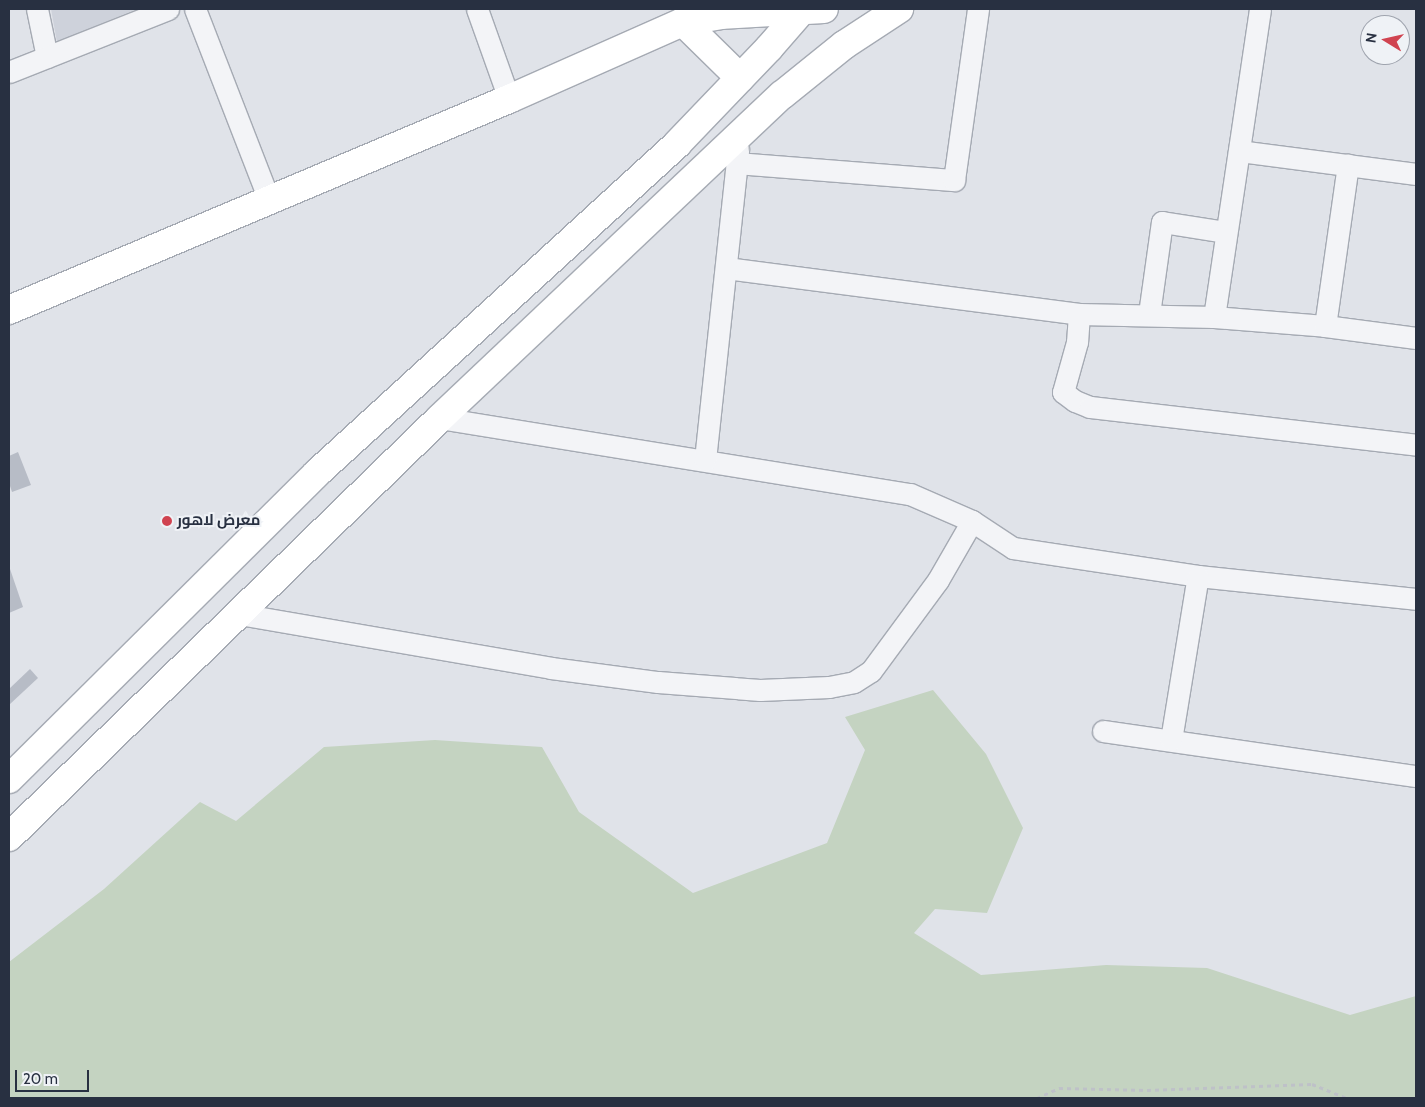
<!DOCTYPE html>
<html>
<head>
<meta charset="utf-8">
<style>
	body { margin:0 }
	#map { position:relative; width:1425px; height:1107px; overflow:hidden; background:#e0e3e9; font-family:Cabin,Cairo,sans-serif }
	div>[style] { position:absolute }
	.built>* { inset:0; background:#ced2db }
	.green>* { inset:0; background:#c4d3c1 }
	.building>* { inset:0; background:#b7bcc6 }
	.path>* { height:3px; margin-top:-1.5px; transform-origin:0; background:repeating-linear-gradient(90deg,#bec1c8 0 4px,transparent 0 8px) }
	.roads { filter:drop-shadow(1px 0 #a5aab3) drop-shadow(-1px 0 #a5aab3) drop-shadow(0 1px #a5aab3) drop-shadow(0 -1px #a5aab3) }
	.street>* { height:21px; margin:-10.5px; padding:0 10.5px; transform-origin:10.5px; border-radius:10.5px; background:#f3f4f7 }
	.secondary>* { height:28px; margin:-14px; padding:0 14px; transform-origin:14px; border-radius:14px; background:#fff }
	.dots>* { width:14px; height:14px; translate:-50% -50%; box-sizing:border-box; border:2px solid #eff2f6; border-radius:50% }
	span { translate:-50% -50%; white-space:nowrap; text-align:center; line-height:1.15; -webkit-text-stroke:4px #eff2f6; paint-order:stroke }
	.poi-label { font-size:15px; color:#283041; font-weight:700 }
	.left { translate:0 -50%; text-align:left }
	.frame { position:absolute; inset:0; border:10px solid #283041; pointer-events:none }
	.north { position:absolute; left:1360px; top:15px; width:50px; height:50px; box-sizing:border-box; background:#eff2f6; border:1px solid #9fa4ae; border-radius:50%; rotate:279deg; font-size:14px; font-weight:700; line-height:20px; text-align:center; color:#283041 }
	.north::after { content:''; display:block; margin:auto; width:18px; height:22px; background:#d04350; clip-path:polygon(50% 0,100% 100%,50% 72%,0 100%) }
	.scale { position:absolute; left:15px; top:1070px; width:74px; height:22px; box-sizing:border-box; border:2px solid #283041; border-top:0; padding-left:6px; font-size:15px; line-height:18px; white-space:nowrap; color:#283041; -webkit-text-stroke:4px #eff2f6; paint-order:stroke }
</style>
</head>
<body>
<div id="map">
	<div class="built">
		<div style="clip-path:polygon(51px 9px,137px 9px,57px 42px)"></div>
	</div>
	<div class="green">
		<div style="clip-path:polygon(933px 690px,986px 754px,1023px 828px,987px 913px,935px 909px,914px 933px,981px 975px,1106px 965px,1207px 968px,1350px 1015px,1416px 996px,1416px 1098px,9px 1098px,9px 962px,104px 889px,200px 802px,236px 821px,324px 747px,435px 740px,542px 747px,579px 812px,693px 893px,827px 843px,865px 750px,845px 717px)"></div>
	</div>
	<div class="building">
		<div style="clip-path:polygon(18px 452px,31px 485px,12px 492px,9px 483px,9px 456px)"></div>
		<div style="clip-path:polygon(9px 566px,23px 607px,9px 613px)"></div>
		<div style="clip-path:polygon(30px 669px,38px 678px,9px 705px,9px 689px)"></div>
	</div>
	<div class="path">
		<div style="left:1037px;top:1098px;width:24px;rotate:-24deg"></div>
		<div style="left:1059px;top:1088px;width:88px;rotate:1.3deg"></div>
		<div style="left:1147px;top:1090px;width:165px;rotate:-2.1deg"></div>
		<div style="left:1312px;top:1084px;width:37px;rotate:22deg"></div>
	</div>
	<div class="roads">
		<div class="street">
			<div style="left:37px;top:9px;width:49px;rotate:78.2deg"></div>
			<div style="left:195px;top:9px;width:207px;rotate:68.8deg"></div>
			<div style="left:477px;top:9px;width:96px;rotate:70.4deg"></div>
			<div style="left:9px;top:72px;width:171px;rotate:-21.6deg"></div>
			<div style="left:1239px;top:151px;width:178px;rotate:7.4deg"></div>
			<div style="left:737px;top:163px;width:218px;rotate:4.5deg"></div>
			<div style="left:954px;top:180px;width:173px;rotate:-82deg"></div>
			<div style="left:726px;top:268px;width:356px;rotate:7.4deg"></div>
			<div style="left:1079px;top:314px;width:135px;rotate:1.3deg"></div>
			<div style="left:1214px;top:317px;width:111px;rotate:4.6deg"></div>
			<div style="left:1325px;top:326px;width:92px;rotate:7.5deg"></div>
			<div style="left:1079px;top:314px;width:28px;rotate:94deg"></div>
			<div style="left:1077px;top:342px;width:52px;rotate:105.6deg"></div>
			<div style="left:1063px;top:392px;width:15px;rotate:37deg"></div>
			<div style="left:1075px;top:401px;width:16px;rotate:22deg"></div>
			<div style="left:1090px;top:407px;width:328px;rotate:6.6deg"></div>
			<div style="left:1149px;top:314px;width:93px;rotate:-82deg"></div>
			<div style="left:1162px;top:222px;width:65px;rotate:8.9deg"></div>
			<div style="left:1214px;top:317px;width:311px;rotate:-81.5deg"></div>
			<div style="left:1325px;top:326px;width:163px;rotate:-81.9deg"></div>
			<div style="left:440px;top:418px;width:476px;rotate:9.2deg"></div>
			<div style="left:910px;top:494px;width:68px;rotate:23.5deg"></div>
			<div style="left:972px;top:521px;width:49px;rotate:33.4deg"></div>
			<div style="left:1013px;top:548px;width:187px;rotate:8.6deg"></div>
			<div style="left:1198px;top:576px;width:219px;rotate:6deg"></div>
			<div style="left:705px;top:460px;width:312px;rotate:-83.9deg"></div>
			<div style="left:239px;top:614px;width:317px;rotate:9.8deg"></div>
			<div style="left:551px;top:668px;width:108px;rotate:7.5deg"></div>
			<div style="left:658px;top:682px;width:102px;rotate:4.5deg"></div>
			<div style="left:760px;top:690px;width:69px;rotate:-2.5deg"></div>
			<div style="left:829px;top:687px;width:25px;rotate:-11deg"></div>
			<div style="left:854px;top:682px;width:20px;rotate:-33deg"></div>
			<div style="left:871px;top:671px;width:113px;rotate:-53.6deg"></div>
			<div style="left:938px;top:580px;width:68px;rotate:-60deg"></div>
			<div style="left:1103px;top:731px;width:316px;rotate:8.2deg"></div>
			<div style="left:1171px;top:740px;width:166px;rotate:-80.7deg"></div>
		</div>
		<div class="secondary">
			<div style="left:687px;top:21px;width:34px;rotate:-10deg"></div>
			<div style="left:720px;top:15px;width:104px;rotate:-3.3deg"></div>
			<div style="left:683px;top:22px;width:80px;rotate:44.5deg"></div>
			<div style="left:9px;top:310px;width:543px;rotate:-22.88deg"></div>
			<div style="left:509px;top:99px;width:190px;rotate:-23.9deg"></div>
			<div style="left:683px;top:22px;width:26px;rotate:-29deg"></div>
			<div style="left:9px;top:779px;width:434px;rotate:-44.8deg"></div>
			<div style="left:317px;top:473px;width:488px;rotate:-42.4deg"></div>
			<div style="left:677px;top:144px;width:133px;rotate:-46.2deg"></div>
			<div style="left:769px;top:48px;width:52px;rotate:-48.9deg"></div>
			<div style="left:9px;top:837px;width:601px;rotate:-44.19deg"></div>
			<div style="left:440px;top:418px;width:470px;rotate:-43.4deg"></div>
			<div style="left:782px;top:95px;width:80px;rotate:-38.9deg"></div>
			<div style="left:844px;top:45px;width:66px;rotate:-33.2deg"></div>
		</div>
	</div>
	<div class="dots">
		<div style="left:167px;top:521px;background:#d04350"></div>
	</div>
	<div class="poi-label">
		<span class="left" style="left:177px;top:521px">معرض لاهور</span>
	</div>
	<div class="frame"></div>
	<div class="north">N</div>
	<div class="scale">20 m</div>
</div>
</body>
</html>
